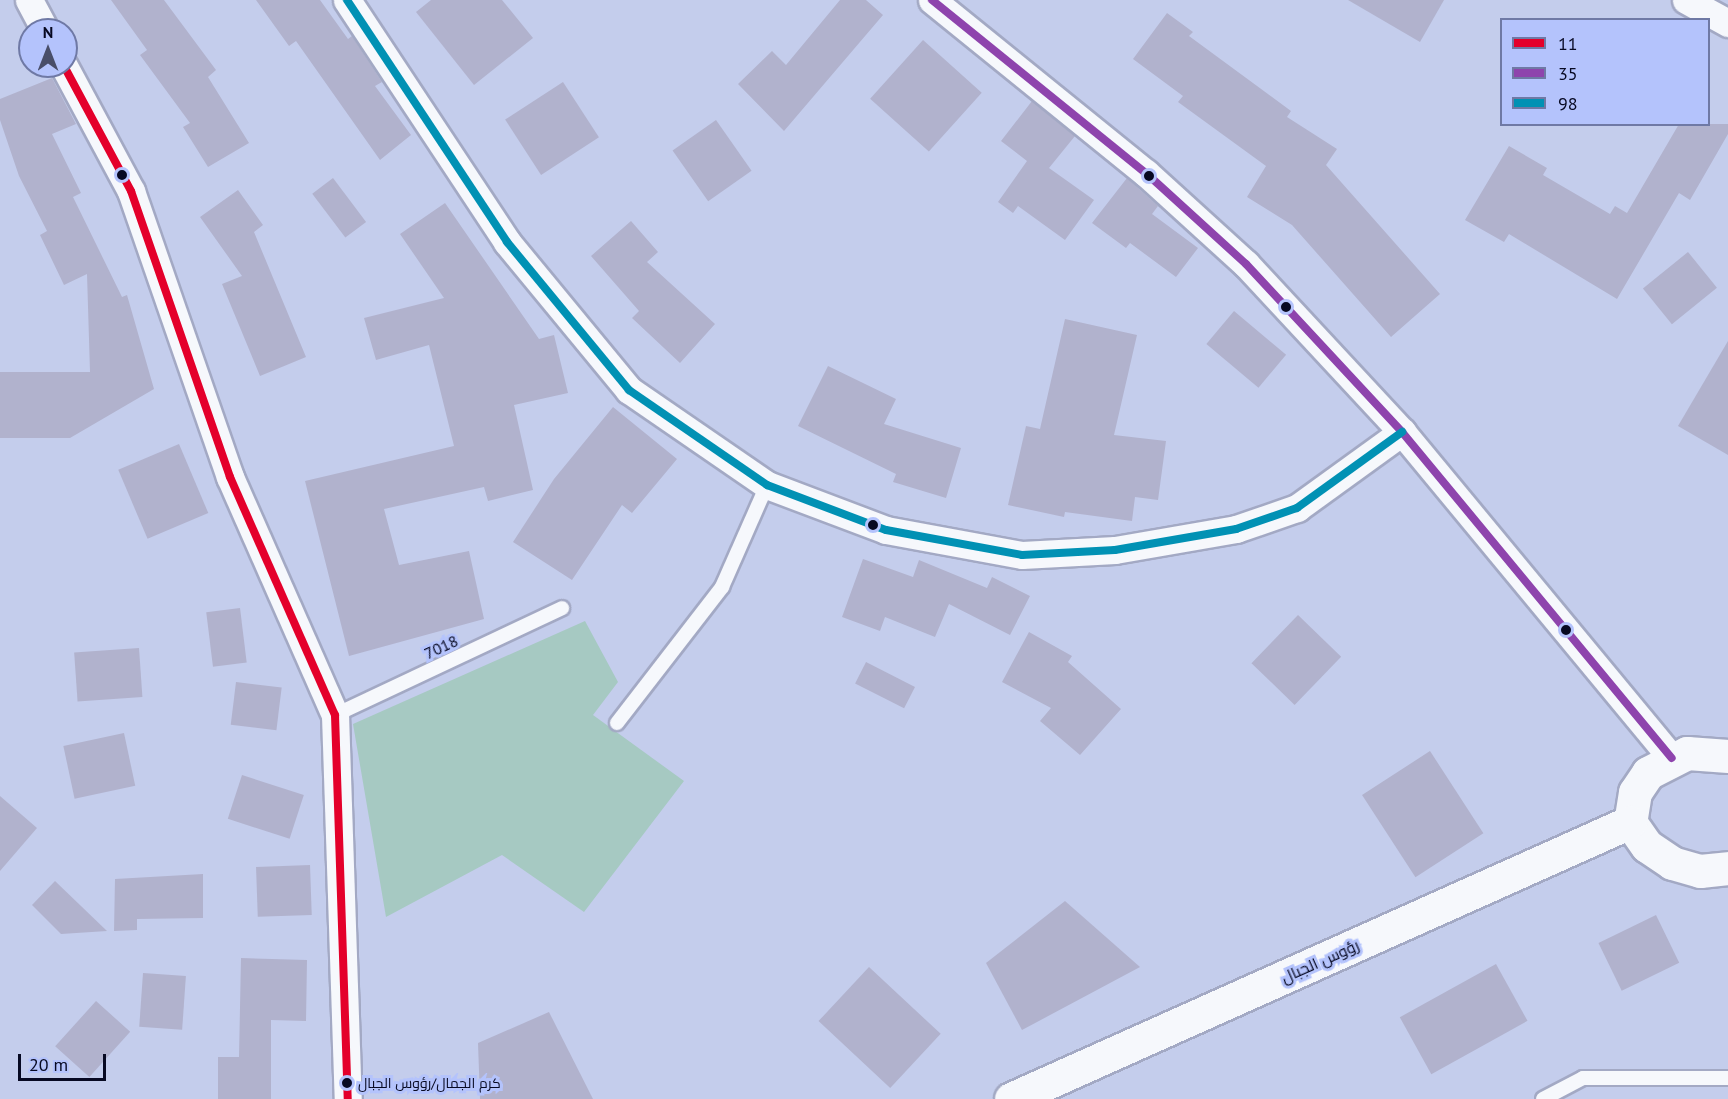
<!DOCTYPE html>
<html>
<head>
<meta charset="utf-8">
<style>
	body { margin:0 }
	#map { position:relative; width:1728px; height:1099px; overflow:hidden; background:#c4cdec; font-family:"PT Sans",Cairo,sans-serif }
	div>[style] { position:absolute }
	.green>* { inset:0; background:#a6c9c2 }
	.building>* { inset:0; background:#b1b2cd; transform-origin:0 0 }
	.roads { filter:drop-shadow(2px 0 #a3a9c4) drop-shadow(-2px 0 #a3a9c4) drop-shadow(0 2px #a3a9c4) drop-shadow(0 -2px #a3a9c4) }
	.service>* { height:14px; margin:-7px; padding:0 7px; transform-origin:7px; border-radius:7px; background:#f6f8fc }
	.minor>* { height:27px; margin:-13.5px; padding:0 13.5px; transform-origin:13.5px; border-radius:13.5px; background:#f6f8fc }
	.tertiary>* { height:33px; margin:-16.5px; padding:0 16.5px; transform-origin:16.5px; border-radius:16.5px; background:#f6f8fc }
	.bus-1>* { height:8px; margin:-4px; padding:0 4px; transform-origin:4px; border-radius:4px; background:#e4002b }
	.bus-2>* { height:8px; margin:-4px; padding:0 4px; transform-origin:4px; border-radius:4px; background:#8e44ad }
	.bus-3>* { height:8px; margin:-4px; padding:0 4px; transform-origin:4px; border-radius:4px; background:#0191b4 }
	.dots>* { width:16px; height:16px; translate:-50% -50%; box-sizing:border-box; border:3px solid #b4c3fc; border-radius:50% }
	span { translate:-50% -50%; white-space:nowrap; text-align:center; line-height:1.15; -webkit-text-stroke:6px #b4c3fc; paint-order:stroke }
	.bus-label { font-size:14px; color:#070922 }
	.left { translate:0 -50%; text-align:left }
	.street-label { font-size:16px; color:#070922 }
	.legend { position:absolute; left:1500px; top:18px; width:210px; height:108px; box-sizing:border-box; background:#b4c3fc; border:2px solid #6f79a5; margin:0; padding:8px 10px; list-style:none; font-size:18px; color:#070922 }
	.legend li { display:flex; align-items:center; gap:12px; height:30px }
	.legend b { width:30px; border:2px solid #6f79a5 }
	.north { position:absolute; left:18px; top:18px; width:60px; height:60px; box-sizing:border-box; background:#b4c3fc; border:2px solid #6f79a5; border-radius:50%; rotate:0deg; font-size:16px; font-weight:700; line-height:24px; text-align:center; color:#070922 }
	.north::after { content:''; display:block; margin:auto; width:21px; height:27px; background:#494e69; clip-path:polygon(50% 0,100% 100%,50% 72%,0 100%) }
	.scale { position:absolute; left:18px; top:1054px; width:88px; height:27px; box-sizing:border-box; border:3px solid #070922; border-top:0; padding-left:8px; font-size:18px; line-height:21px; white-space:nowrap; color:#070922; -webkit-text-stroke:4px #b4c3fc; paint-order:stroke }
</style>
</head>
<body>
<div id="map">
	<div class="green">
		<div style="clip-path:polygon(585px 621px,618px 682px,593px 715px,684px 781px,584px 912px,502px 855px,386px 917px,353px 724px)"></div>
	</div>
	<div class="building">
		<div style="clip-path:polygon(111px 0,164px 0,216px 70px,208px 77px,249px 143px,208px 167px,183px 127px,190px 123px,140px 55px,147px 50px)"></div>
		<div style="clip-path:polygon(256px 0,320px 0,348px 39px,352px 36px,382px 82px,375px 86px,411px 135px,380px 160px,296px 41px,289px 46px)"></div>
		<div style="clip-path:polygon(431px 0,502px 0,533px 38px,474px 85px,416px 12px)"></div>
		<div style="clip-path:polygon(840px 0,866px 0,883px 15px,784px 131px,738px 84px,772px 51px,786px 65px)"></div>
		<div style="clip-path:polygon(1348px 0,1444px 0,1420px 42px)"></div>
		<div style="clip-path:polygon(1167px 13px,1193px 32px,1189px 36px,1291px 111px,1287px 117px,1337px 149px,1326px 165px,1440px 294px,1391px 337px,1292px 225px,1247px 197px,1266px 166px,1178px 102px,1183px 96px,1133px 59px)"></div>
		<div style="left:923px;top:40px;width:79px;height:79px;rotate:42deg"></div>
		<div style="clip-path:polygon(52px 78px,76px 124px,52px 134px,81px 193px,73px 197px,122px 297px,127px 295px,154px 389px,70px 438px,0 438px,0 372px,90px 372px,87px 274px,64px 285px,40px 235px,47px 231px,19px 176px,0 120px,0 99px)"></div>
		<div style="left:563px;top:82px;width:66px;height:69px;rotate:57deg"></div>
		<div style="clip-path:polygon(1032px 101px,1075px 136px,1049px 168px,1094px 200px,1065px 240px,1018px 206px,1013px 213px,998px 202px,1027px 161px,1001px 141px)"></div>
		<div style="left:716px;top:120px;width:62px;height:53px;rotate:55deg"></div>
		<div style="clip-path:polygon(1679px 124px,1728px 124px,1728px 134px,1690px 200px,1679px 193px,1617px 299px,1509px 234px,1504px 242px,1465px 220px,1509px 146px,1547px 168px,1543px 175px,1610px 214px,1615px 206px,1627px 213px)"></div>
		<div style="left:333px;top:178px;width:55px;height:26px;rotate:53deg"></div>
		<div style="clip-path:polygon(1127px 178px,1158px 206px,1152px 214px,1198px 248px,1176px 277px,1130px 243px,1126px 248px,1092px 223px)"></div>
		<div style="clip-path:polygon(238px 190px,263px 225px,254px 232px,306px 357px,260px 376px,222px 284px,242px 276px,200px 217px)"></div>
		<div style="clip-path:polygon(445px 203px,539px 339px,554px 335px,568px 393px,514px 405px,533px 490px,488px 501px,484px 487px,384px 509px,399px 565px,469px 551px,484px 619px,349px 656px,305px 481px,454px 446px,429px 345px,376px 360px,364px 318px,444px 298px,400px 234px)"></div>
		<div style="clip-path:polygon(631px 221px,658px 252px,647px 262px,715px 324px,680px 363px,632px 318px,639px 311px,591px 256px)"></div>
		<div style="left:1688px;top:252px;width:46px;height:58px;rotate:51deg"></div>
		<div style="left:1234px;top:311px;width:68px;height:43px;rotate:40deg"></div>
		<div style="clip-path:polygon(1065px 319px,1137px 335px,1114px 435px,1166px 441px,1158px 500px,1135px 497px,1132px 521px,1065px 512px,1064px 517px,1008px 505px,1026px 426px,1040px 429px)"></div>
		<div style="clip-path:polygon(1728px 341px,1728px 455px,1678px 426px)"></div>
		<div style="clip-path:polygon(828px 366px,896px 399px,884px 424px,961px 448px,946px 498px,893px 482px,896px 474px,798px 426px)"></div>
		<div style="clip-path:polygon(613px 407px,677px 459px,632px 513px,622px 505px,572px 580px,513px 542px,554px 479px)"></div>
		<div style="left:179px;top:444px;width:75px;height:66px;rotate:67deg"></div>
		<div style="clip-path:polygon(863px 559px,913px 577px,919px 560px,987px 588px,992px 577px,1030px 596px,1010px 635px,949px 604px,935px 637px,885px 617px,880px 631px,842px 617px)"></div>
		<div style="left:240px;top:608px;width:55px;height:34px;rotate:83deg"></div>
		<div style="left:1298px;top:615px;width:60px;height:67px;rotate:44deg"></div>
		<div style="clip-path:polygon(1029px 632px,1072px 656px,1068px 662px,1121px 709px,1080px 755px,1040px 721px,1051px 708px,1002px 682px)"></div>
		<div style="left:139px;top:648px;width:49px;height:65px;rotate:86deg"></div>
		<div style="left:866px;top:662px;width:55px;height:24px;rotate:27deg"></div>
		<div style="left:236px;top:682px;width:46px;height:43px;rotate:7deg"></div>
		<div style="left:124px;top:733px;width:54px;height:62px;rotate:78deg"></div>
		<div style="left:1430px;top:751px;width:98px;height:81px;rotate:57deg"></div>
		<div style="left:242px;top:775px;width:65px;height:46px;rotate:18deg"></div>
		<div style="clip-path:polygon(0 796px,37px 828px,0 871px)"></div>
		<div style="left:310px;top:865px;width:50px;height:54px;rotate:88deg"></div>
		<div style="clip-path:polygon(203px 874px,203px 918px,137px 919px,137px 930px,114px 931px,115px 879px)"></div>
		<div style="clip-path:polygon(55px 881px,107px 931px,61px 934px,32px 905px)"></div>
		<div style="clip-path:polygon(1065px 901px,1140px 967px,1022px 1030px,986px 963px)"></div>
		<div style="left:1656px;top:915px;width:53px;height:64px;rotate:64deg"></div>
		<div style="clip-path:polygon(241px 958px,307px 960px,306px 1021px,271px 1020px,271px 1099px,218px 1099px,218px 1057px,239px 1057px)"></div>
		<div style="left:1496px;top:964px;width:65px;height:110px;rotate:61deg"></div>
		<div style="left:869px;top:967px;width:98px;height:74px;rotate:43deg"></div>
		<div style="left:143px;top:973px;width:43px;height:54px;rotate:4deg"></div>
		<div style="left:96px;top:1001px;width:46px;height:61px;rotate:42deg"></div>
		<div style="clip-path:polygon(549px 1012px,593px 1099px,480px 1099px,478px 1043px)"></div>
	</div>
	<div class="roads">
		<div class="service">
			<div style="left:335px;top:715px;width:251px;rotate:-25.2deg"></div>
			<div style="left:617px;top:723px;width:172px;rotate:-52.3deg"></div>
			<div style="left:722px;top:587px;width:111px;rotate:-66.2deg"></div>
			<div style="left:1543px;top:1099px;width:45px;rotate:-27.7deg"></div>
			<div style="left:1583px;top:1078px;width:145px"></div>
		</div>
		<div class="minor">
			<div style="left:29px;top:0;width:34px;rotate:62deg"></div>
			<div style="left:347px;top:0;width:290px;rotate:56.5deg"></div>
			<div style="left:507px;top:242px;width:192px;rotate:50.5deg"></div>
			<div style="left:629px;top:390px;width:168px;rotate:34.5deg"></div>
			<div style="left:767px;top:485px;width:127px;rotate:20.7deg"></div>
			<div style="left:886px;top:530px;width:138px;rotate:10.4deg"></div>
			<div style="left:1022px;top:555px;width:93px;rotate:-3.1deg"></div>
			<div style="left:1115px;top:550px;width:123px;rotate:-9.8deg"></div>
			<div style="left:1236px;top:529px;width:65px;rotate:-19deg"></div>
			<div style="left:1297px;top:508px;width:130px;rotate:-35.9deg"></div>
			<div style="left:932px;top:0;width:275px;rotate:39deg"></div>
			<div style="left:1146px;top:173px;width:135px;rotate:42.3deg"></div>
			<div style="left:1246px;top:264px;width:229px;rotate:47.1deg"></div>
			<div style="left:1402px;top:432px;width:423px;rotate:50.4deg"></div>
			<div style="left:1686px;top:0;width:48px;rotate:28.7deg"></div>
			<div style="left:64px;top:66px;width:142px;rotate:61.8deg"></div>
			<div style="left:131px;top:191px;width:303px;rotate:70.9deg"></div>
			<div style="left:230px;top:477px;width:260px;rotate:66.2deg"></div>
			<div style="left:335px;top:715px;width:384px;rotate:88.1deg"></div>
		</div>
		<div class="tertiary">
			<div style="left:1728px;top:756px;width:41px;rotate:-175.8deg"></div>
			<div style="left:1687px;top:753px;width:44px;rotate:152.9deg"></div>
			<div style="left:1648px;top:773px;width:23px;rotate:124deg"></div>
			<div style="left:1635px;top:792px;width:30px;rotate:99deg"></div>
			<div style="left:1630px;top:822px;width:29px;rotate:55deg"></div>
			<div style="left:1647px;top:846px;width:30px;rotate:34deg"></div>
			<div style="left:1672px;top:863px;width:29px;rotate:16deg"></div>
			<div style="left:1700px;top:871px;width:28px;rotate:-6deg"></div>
			<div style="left:1011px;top:1099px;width:678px;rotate:-24.11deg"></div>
		</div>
	</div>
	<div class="bus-1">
		<div style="left:64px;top:66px;width:142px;rotate:61.8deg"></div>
		<div style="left:131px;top:191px;width:303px;rotate:70.9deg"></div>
		<div style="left:230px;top:477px;width:260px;rotate:66.2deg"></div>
		<div style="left:335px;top:715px;width:384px;rotate:88.1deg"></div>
	</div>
	<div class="bus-2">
		<div style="left:932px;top:0;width:275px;rotate:39deg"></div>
		<div style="left:1146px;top:173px;width:135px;rotate:42.3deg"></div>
		<div style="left:1246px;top:264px;width:229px;rotate:47.1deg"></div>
		<div style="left:1402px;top:432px;width:423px;rotate:50.4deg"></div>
	</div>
	<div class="bus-3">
		<div style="left:347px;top:0;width:290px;rotate:56.5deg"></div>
		<div style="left:507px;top:242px;width:192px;rotate:50.5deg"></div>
		<div style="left:629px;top:390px;width:168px;rotate:34.5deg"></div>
		<div style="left:767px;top:485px;width:127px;rotate:20.7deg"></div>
		<div style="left:886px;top:530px;width:138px;rotate:10.4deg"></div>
		<div style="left:1022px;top:555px;width:93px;rotate:-3.1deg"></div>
		<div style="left:1115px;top:550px;width:123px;rotate:-9.8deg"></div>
		<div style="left:1236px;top:529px;width:65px;rotate:-19deg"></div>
		<div style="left:1297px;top:508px;width:130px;rotate:-35.9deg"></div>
	</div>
	<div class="dots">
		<div style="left:122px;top:175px;background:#070922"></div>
		<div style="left:1149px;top:176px;background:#070922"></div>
		<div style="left:1286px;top:307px;background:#070922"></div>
		<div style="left:873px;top:525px;background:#070922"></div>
		<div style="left:1566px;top:630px;background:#070922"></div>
		<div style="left:347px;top:1083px;background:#070922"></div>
	</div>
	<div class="bus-label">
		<span class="left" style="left:358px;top:1083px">كرم الجمال/رؤوس الجبال</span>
	</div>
	<div class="street-label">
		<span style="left:441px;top:647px;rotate:-25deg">7018</span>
		<span style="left:1320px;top:961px;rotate:-24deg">رؤوس الجبال</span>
	</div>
	<ul class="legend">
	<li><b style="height:8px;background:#e4002b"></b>11</li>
	<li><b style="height:8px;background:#8e44ad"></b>35</li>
	<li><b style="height:8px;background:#0191b4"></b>98</li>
	</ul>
	<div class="north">N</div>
	<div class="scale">20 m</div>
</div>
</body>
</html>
